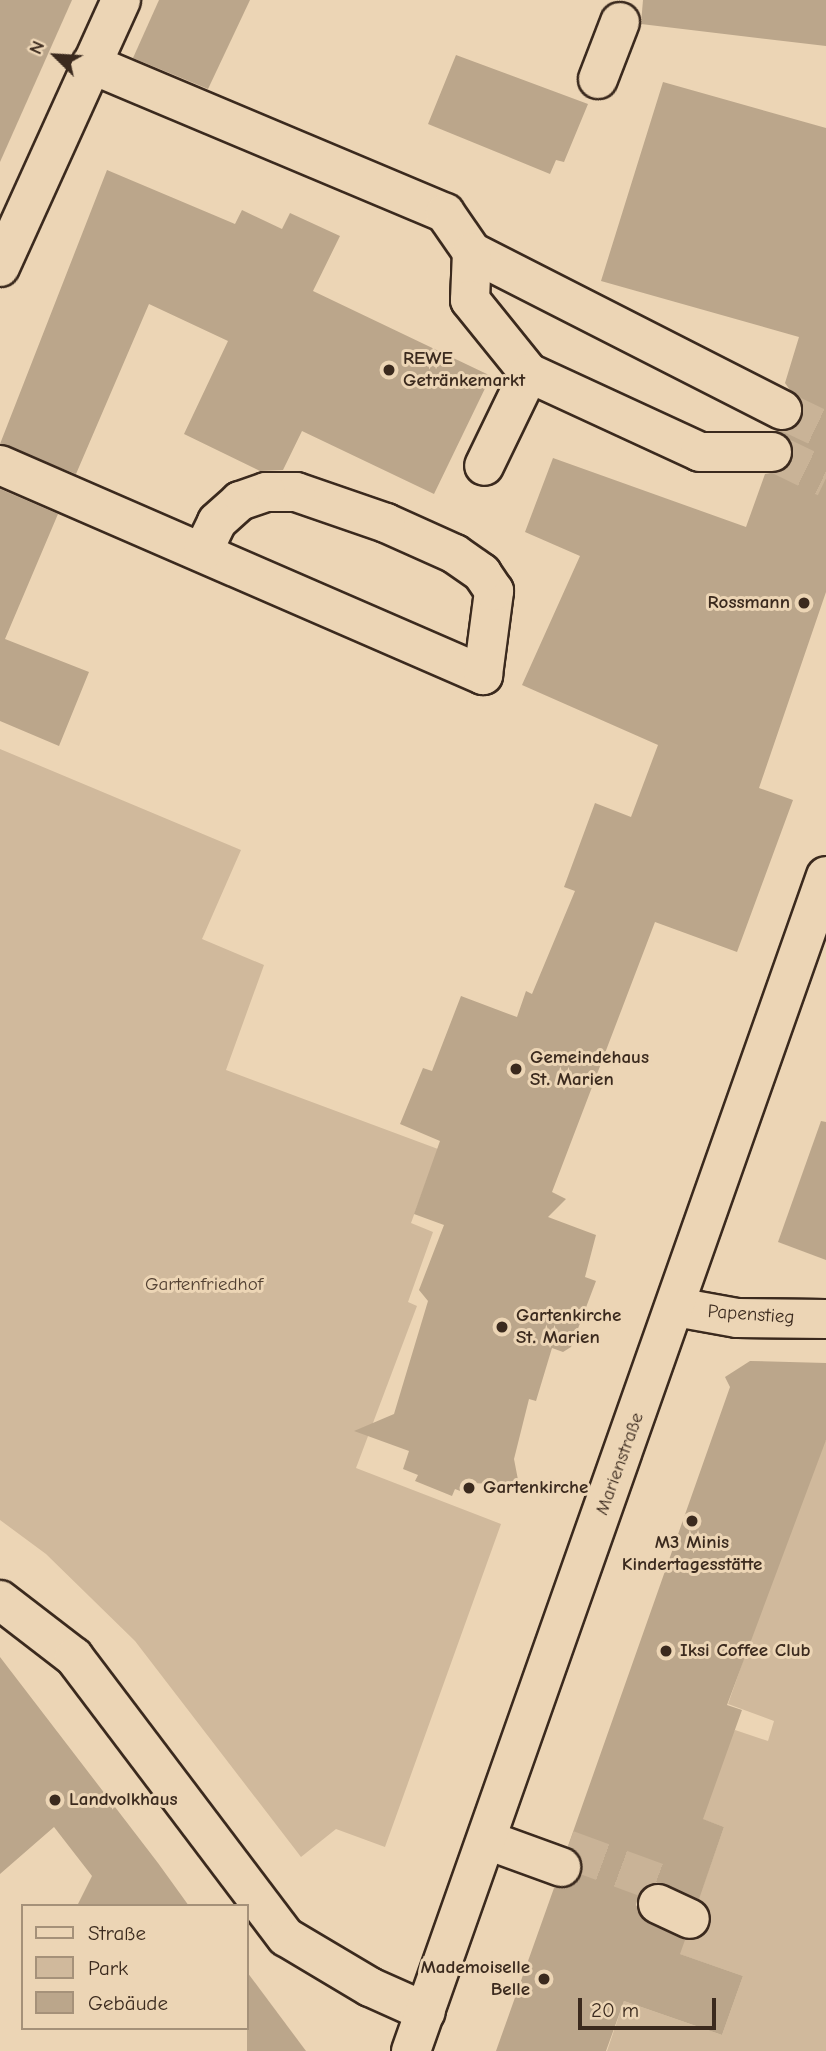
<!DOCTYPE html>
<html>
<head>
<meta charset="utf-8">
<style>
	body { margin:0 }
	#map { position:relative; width:826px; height:2051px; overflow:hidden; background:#ecd5b5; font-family:"Comic Neue",sans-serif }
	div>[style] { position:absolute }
	.green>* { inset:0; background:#d0b99c }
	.building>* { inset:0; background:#bba68b }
	.minor-tunnel>* { height:38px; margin-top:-19px; transform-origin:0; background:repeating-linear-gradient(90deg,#c9b397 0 38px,transparent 0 57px) }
	.roads { filter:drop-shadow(2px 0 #3b2a1e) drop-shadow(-2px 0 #3b2a1e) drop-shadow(0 2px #3b2a1e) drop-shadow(0 -2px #3b2a1e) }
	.minor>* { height:38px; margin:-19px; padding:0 19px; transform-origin:19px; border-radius:19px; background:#ecd5b5 }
	.major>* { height:38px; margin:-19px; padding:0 19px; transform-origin:19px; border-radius:19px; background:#ecd5b5 }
	.dots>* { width:19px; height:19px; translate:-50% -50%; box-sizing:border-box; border:4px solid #ecd5b5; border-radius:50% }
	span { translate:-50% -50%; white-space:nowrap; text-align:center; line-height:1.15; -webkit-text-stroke:6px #ecd5b5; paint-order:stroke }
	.poi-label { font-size:19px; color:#3b2a1e; font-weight:700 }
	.left { translate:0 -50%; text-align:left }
	.right { translate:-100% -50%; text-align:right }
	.park-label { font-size:19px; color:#513f31 }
	.street-label { font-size:19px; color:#3b2a1e }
	.legend { position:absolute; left:21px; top:1904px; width:228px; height:126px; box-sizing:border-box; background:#ecd5b5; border:2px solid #a59179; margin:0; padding:9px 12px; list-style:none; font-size:21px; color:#3b2a1e }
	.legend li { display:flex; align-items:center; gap:14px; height:35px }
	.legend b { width:35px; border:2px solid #a59179 }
	.north { position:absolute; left:21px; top:21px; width:70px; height:70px; -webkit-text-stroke:5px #ecd5b5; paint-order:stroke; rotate:294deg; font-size:19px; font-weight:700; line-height:28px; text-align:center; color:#3b2a1e }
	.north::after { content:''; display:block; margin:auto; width:24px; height:32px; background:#3b2a1e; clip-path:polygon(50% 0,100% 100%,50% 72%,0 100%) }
	.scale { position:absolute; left:578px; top:1998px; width:138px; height:32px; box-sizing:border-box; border:4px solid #3b2a1e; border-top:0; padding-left:9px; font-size:21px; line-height:24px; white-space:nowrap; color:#3b2a1e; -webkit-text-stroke:5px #ecd5b5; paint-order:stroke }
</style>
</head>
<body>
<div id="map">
	<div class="green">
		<div style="clip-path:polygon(0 749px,241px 850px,202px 939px,264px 965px,226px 1070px,438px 1149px,411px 1223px,433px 1232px,408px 1302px,417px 1306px,356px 1468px,501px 1524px,385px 1847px,336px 1829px,301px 1857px,135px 1641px,46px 1554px,0 1520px)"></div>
		<div style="clip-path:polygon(826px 1441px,826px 2051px,607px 2051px,624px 2001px,722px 2035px,743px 1976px,645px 1942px,667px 1877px,702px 1889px,724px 1827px,666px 1806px,735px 1730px,768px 1741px,774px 1721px,728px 1704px,769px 1587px,795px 1442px)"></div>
	</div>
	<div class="building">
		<div style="clip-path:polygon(0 0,72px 0,0 162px)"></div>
		<div style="clip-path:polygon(159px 0,250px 0,208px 89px,133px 58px)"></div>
		<div style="clip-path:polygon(643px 0,826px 0,826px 46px,641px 24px)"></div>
		<div style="clip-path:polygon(456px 55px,588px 104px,564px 162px,556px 160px,550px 174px,428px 124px)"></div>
		<div style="clip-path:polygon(663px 82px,826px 128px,826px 592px,759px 788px,793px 800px,737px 952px,655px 922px,552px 1192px,566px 1199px,548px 1217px,596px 1235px,585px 1277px,596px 1281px,571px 1347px,563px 1352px,552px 1348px,536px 1401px,529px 1399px,514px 1459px,519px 1485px,471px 1483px,468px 1494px,455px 1489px,452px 1496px,415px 1481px,418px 1475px,403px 1469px,409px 1451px,354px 1431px,394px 1414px,428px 1301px,419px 1290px,444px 1225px,414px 1214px,440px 1141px,400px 1124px,423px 1068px,432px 1071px,461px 996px,517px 1017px,526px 991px,532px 994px,575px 891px,564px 887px,595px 803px,631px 817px,658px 745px,522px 685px,580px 556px,525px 532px,553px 458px,746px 527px,765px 474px,782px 471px,791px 462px,791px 442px,775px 430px,794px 428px,804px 410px,785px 383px,799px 337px,601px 281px)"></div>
		<div style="clip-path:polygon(107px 170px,235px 224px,242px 210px,282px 229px,290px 213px,340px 236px,313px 291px,491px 376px,434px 494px,302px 431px,283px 470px,260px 471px,184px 434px,228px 341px,149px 304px,76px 474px,0 444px)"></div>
		<div style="clip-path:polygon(0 489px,58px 514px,5px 639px,89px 672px,59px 746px,0 721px)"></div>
		<div style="clip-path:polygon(821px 1121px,826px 1122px,826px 1260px,778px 1242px)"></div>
		<div style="clip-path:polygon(750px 1361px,826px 1363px,826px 1440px,727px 1705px,742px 1710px,703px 1819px,724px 1827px,699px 1899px,655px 1882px,639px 1894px,636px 1905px,648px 1923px,685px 1940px,680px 1954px,743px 1976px,722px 2035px,624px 2001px,606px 2051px,496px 2051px,554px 1888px,574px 1884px,582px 1874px,578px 1854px,568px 1846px,730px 1387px,725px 1377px)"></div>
		<div style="clip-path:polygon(0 1657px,158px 1863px,189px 1906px,77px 1906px,92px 1876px,54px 1827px,0 1874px)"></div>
		<div style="clip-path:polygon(247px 1972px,306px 2051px,247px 2051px)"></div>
	</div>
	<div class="minor-tunnel">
		<div style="left:782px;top:410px;width:49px;rotate:25.5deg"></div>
		<div style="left:772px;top:452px;width:60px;rotate:25.7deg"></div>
		<div style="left:567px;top:1849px;width:104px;rotate:20.2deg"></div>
	</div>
	<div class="roads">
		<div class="minor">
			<div style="left:91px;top:64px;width:384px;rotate:22.8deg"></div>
			<div style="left:445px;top:213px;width:47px;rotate:55.3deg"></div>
			<div style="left:472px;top:252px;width:348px;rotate:27deg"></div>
			<div style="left:598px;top:79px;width:61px;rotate:-68.9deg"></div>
			<div style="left:472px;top:252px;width:48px;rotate:92.4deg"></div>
			<div style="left:470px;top:300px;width:94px;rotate:51.1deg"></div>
			<div style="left:529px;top:373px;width:103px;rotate:115.8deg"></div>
			<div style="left:0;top:267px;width:293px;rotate:-65.6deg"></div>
			<div style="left:529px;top:373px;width:188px;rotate:24.8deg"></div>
			<div style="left:700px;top:452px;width:72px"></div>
			<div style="left:0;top:465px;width:527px;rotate:23.5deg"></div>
			<div style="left:483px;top:675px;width:85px;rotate:-82.5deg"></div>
			<div style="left:494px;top:591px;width:22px;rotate:-124deg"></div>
			<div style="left:482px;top:573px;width:33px;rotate:-145deg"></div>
			<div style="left:455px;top:554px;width:76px;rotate:-155.8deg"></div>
			<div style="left:386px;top:523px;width:95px;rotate:-161deg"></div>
			<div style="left:296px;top:492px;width:30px;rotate:180deg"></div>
			<div style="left:266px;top:492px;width:28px;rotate:161deg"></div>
			<div style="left:240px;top:501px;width:31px;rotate:138deg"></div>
			<div style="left:217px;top:522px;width:32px;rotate:116deg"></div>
			<div style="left:676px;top:1307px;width:62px;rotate:10.2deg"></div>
			<div style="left:737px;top:1318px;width:89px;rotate:0.6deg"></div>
			<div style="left:0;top:1600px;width:93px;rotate:37.6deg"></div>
			<div style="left:74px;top:1657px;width:351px;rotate:52.9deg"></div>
			<div style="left:286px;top:1937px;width:98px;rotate:30.8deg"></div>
			<div style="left:370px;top:1987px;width:61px;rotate:24.1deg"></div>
			<div style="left:487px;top:1840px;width:79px;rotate:20deg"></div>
			<div style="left:658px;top:1904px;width:35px;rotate:25deg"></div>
		</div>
		<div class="major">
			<div style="left:411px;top:2051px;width:1246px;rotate:-70.55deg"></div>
		</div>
	</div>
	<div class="dots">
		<div style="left:389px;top:370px;background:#3b2a1e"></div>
		<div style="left:804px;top:603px;background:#3b2a1e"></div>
		<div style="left:516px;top:1069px;background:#3b2a1e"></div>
		<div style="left:502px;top:1327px;background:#3b2a1e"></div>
		<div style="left:469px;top:1488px;background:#3b2a1e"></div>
		<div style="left:692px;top:1521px;background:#3b2a1e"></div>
		<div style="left:666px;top:1651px;background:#3b2a1e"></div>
		<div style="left:55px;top:1800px;background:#3b2a1e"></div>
		<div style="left:544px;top:1979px;background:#3b2a1e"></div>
	</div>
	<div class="poi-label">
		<span class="left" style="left:403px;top:370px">REWE<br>Getränkemarkt</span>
		<span class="right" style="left:790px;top:603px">Rossmann</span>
		<span class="left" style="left:530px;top:1069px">Gemeindehaus<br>St. Marien</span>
		<span class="left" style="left:516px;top:1327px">Gartenkirche<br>St. Marien</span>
		<span class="left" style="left:483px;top:1488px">Gartenkirche</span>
		<span style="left:692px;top:1554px">M3 Minis<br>Kindertagesstätte</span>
		<span class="left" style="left:680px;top:1651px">Iksi Coffee Club</span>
		<span class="left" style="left:69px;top:1800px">Landvolkhaus</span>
		<span class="right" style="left:530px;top:1979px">Mademoiselle<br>Belle</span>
	</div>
	<div class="park-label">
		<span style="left:204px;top:1285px">Gartenfriedhof</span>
	</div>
	<div class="street-label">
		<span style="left:751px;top:1315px;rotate:4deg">Papenstieg</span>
		<span style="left:620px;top:1464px;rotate:-70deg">Marienstraße</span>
	</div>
	<ul class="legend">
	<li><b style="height:9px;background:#ecd5b5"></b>Straße</li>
	<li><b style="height:19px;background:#d0b99c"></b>Park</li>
	<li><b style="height:19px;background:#bba68b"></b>Gebäude</li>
	</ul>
	<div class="north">N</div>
	<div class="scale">20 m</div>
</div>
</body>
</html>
